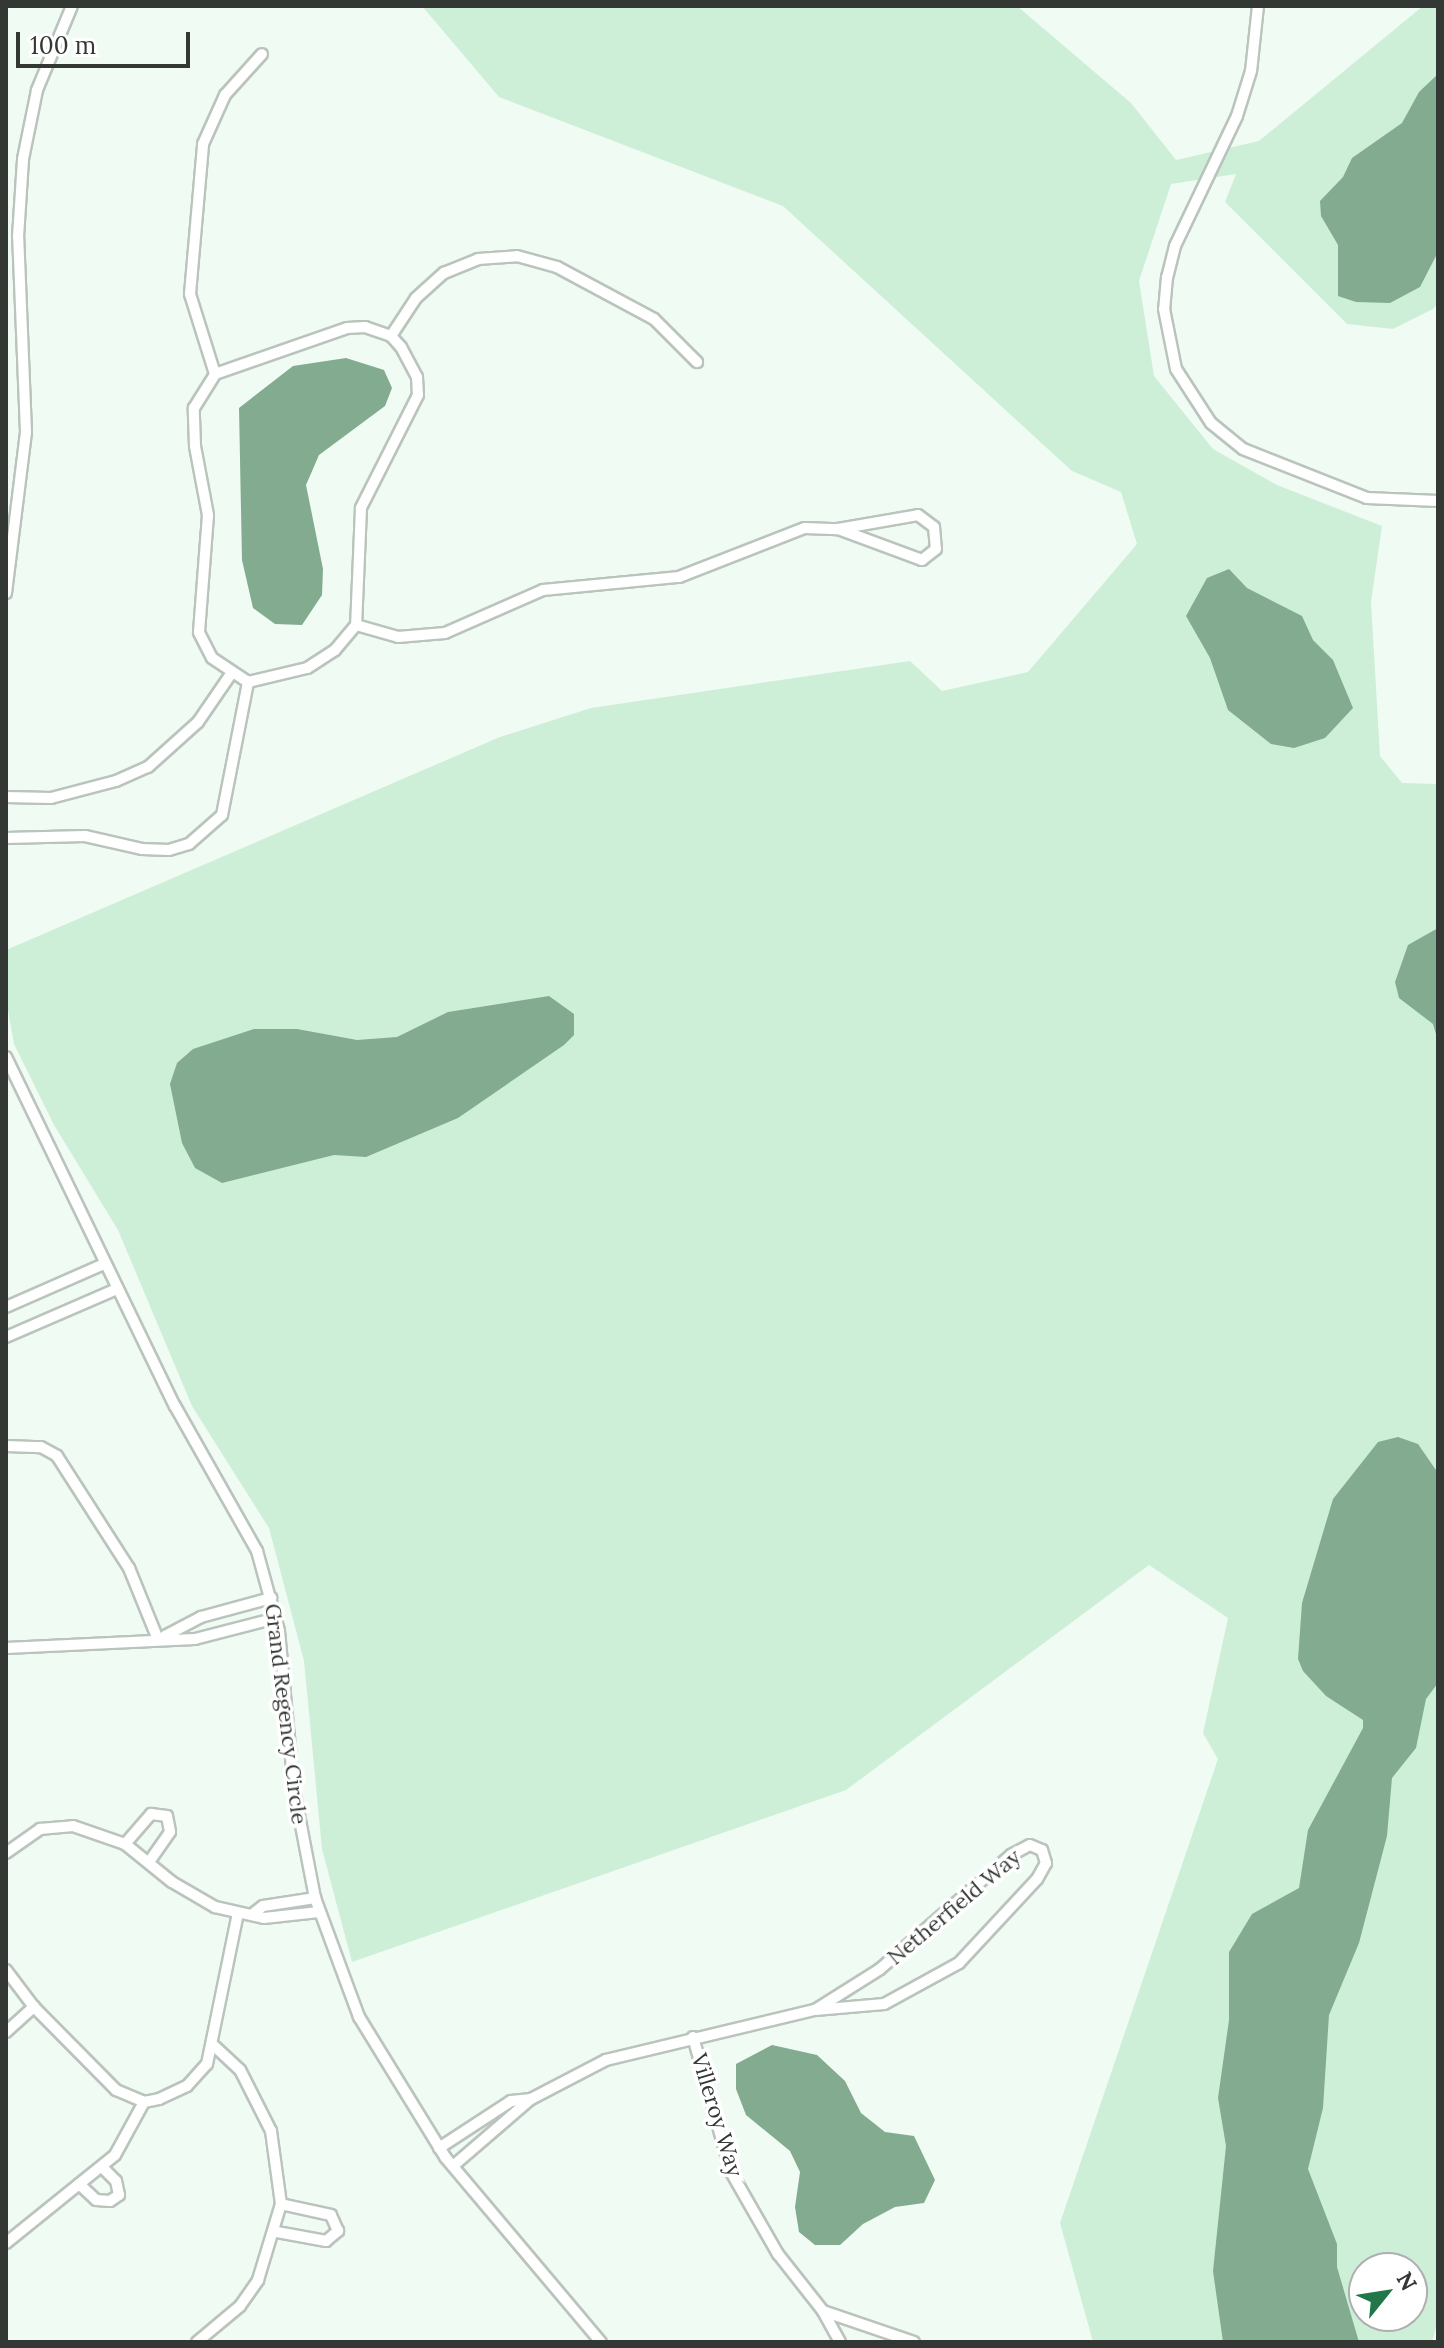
<!DOCTYPE html>
<html>
<head>
<meta charset="utf-8">
<style>
	body { margin:0 }
	#map { position:relative; width:1444px; height:2348px; overflow:hidden; background:#f0fbf3; font-family:Lora,serif }
	div>[style] { position:absolute }
	.green>* { inset:0; background:#cdefd8 }
	.water>* { inset:0; background:#82ab90 }
	.roads { filter:drop-shadow(2px 0 #bac4bd) drop-shadow(-2px 0 #bac4bd) drop-shadow(0 2px #bac4bd) drop-shadow(0 -2px #bac4bd) }
	.street>* { height:10px; margin:-5px; padding:0 5px; transform-origin:5px; border-radius:5px; background:#fff }
	span { translate:-50% -50%; white-space:nowrap; text-align:center; line-height:1.15; -webkit-text-stroke:7px #fff; paint-order:stroke }
	.street-label { font-size:22px; color:#343835 }
	.frame { position:absolute; inset:0; border:8px solid #343835; pointer-events:none }
	.north { position:absolute; left:1348px; top:2252px; width:80px; height:80px; box-sizing:border-box; background:#fff; border:2px solid #aeafae; border-radius:50%; rotate:60deg; font-size:22px; font-weight:700; line-height:32px; text-align:center; color:#343835 }
	.north::after { content:''; display:block; margin:auto; width:28px; height:36px; background:#22774a; clip-path:polygon(50% 0,100% 100%,50% 72%,0 100%) }
	.scale { position:absolute; left:16px; top:32px; width:174px; height:36px; box-sizing:border-box; border:4px solid #343835; border-top:0; padding-left:10px; font-size:24px; line-height:28px; white-space:nowrap; color:#343835; -webkit-text-stroke:6px #fff; paint-order:stroke }
</style>
</head>
<body>
<div id="map">
	<div class="green">
		<div style="clip-path:polygon(evenodd,422px 6px,1017px 6px,1131px 103px,1176px 160px,1259px 141px,1423px 6px,1438px 6px,1438px 303px,1433px 309px,1393px 329px,1347px 324px,1225px 202px,1236px 174px,1171px 184px,1139px 281px,1154px 376px,1213px 449px,1277px 485px,1382px 526px,1371px 602px,1380px 756px,1402px 783px,1438px 784px,1438px 2320px,1432px 2342px,1093px 2342px,1060px 2223px,1218px 1759px,1203px 1733px,1228px 1618px,1149px 1565px,846px 1790px,352px 1962px,322px 1849px,304px 1661px,269px 1528px,192px 1406px,118px 1230px,54px 1125px,14px 1044px,6px 999px,6px 950px,500px 737px,591px 708px,910px 661px,942px 691px,1028px 672px,1137px 544px,1121px 492px,1072px 471px,783px 206px,499px 97px,422px 6px,1364px 2268px,1412px 2268px,1412px 2316px,1364px 2316px,1364px 2268px)"></div>
	</div>
	<div class="water">
		<div style="clip-path:polygon(1438px 74px,1438px 252px,1420px 287px,1390px 303px,1356px 302px,1338px 296px,1338px 245px,1321px 216px,1320px 201px,1343px 177px,1352px 158px,1402px 123px,1419px 92px)"></div>
		<div style="clip-path:polygon(346px 358px,384px 370px,392px 388px,385px 406px,319px 455px,306px 485px,323px 569px,322px 595px,302px 625px,275px 624px,253px 608px,242px 560px,239px 408px,293px 366px)"></div>
		<div style="clip-path:polygon(1229px 569px,1247px 588px,1302px 616px,1313px 640px,1333px 660px,1353px 708px,1325px 738px,1294px 748px,1271px 744px,1228px 710px,1210px 658px,1186px 616px,1207px 578px)"></div>
		<div style="clip-path:polygon(1438px 928px,1438px 1041px,1433px 1024px,1399px 998px,1395px 982px,1408px 945px)"></div>
		<div style="clip-path:polygon(549px 996px,574px 1014px,574px 1035px,564px 1045px,458px 1118px,366px 1157px,334px 1155px,222px 1183px,195px 1168px,182px 1143px,170px 1084px,177px 1063px,193px 1049px,254px 1029px,297px 1029px,357px 1040px,397px 1037px,448px 1012px)"></div>
		<div style="clip-path:polygon(1398px 1437px,1418px 1444px,1438px 1473px,1438px 1683px,1426px 1699px,1416px 1748px,1392px 1778px,1387px 1836px,1359px 1943px,1329px 2015px,1323px 2108px,1308px 2169px,1337px 2244px,1337px 2267px,1359px 2342px,1223px 2342px,1213px 2271px,1226px 2146px,1218px 2098px,1229px 2020px,1229px 1952px,1252px 1914px,1299px 1888px,1308px 1830px,1363px 1728px,1363px 1720px,1326px 1696px,1303px 1671px,1298px 1659px,1302px 1603px,1333px 1499px,1378px 1442px)"></div>
		<div style="clip-path:polygon(772px 2045px,817px 2055px,845px 2081px,861px 2113px,885px 2132px,914px 2136px,935px 2180px,924px 2203px,895px 2207px,863px 2224px,840px 2245px,815px 2245px,799px 2232px,795px 2207px,800px 2172px,790px 2151px,746px 2115px,736px 2089px,736px 2064px)"></div>
	</div>
	<div class="roads">
		<div class="street">
			<div style="left:1258px;top:6px;width:65px;rotate:96.1deg"></div>
			<div style="left:1251px;top:71px;width:47px;rotate:107.3deg"></div>
			<div style="left:1237px;top:116px;width:144px;rotate:115.5deg"></div>
			<div style="left:1175px;top:246px;width:32px;rotate:104deg"></div>
			<div style="left:1167px;top:277px;width:32px;rotate:95deg"></div>
			<div style="left:1164px;top:309px;width:61px;rotate:78.7deg"></div>
			<div style="left:1176px;top:369px;width:64px;rotate:57.1deg"></div>
			<div style="left:1211px;top:423px;width:41px;rotate:39.1deg"></div>
			<div style="left:1243px;top:449px;width:133px;rotate:21.6deg"></div>
			<div style="left:1367px;top:498px;width:71px;rotate:2.4deg"></div>
			<div style="left:365px;top:327px;width:28px;rotate:19deg"></div>
			<div style="left:391px;top:336px;width:15px;rotate:48deg"></div>
			<div style="left:401px;top:347px;width:34px;rotate:62deg"></div>
			<div style="left:417px;top:377px;width:18px;rotate:87deg"></div>
			<div style="left:418px;top:395px;width:127px;rotate:116.8deg"></div>
			<div style="left:361px;top:508px;width:117px;rotate:92.4deg"></div>
			<div style="left:356px;top:625px;width:33px;rotate:130deg"></div>
			<div style="left:335px;top:650px;width:33px;rotate:147deg"></div>
			<div style="left:307px;top:668px;width:61px;rotate:166.7deg"></div>
			<div style="left:248px;top:682px;width:43px;rotate:-146.3deg"></div>
			<div style="left:212px;top:658px;width:29px;rotate:-117deg"></div>
			<div style="left:199px;top:632px;width:117px;rotate:-85.6deg"></div>
			<div style="left:208px;top:515px;width:70px;rotate:-100.7deg"></div>
			<div style="left:195px;top:446px;width:38px;rotate:-92deg"></div>
			<div style="left:194px;top:408px;width:40px;rotate:-58deg"></div>
			<div style="left:215px;top:374px;width:140px;rotate:-19.2deg"></div>
			<div style="left:347px;top:328px;width:18px;rotate:-3deg"></div>
			<div style="left:391px;top:336px;width:45px;rotate:-56.7deg"></div>
			<div style="left:416px;top:298px;width:38px;rotate:-42deg"></div>
			<div style="left:444px;top:273px;width:37px;rotate:-22deg"></div>
			<div style="left:478px;top:259px;width:39px;rotate:-4deg"></div>
			<div style="left:517px;top:256px;width:41px;rotate:15.4deg"></div>
			<div style="left:557px;top:267px;width:110px;rotate:28.2deg"></div>
			<div style="left:654px;top:319px;width:61px;rotate:45deg"></div>
			<div style="left:215px;top:374px;width:84px;rotate:-107.4deg"></div>
			<div style="left:190px;top:294px;width:151px;rotate:-85deg"></div>
			<div style="left:203px;top:144px;width:54px;rotate:-65.8deg"></div>
			<div style="left:225px;top:95px;width:55px;rotate:-47.9deg"></div>
			<div style="left:6px;top:593px;width:162px;rotate:-82.9deg"></div>
			<div style="left:26px;top:432px;width:195px;rotate:-92.3deg"></div>
			<div style="left:18px;top:237px;width:78px;rotate:-86.3deg"></div>
			<div style="left:23px;top:159px;width:70px;rotate:-78.5deg"></div>
			<div style="left:37px;top:90px;width:91px;rotate:-67.4deg"></div>
			<div style="left:356px;top:625px;width:44px;rotate:15.9deg"></div>
			<div style="left:398px;top:637px;width:47px;rotate:-4.9deg"></div>
			<div style="left:445px;top:633px;width:107px;rotate:-23.7deg"></div>
			<div style="left:543px;top:590px;width:137px;rotate:-5.5deg"></div>
			<div style="left:679px;top:577px;width:135px;rotate:-21.3deg"></div>
			<div style="left:805px;top:528px;width:33px;rotate:2deg"></div>
			<div style="left:838px;top:529px;width:81px;rotate:-9.9deg"></div>
			<div style="left:918px;top:515px;width:20px;rotate:37deg"></div>
			<div style="left:934px;top:527px;width:22px;rotate:85deg"></div>
			<div style="left:936px;top:549px;width:18px;rotate:142deg"></div>
			<div style="left:922px;top:560px;width:90px;rotate:-159.7deg"></div>
			<div style="left:6px;top:797px;width:45px;rotate:1.3deg"></div>
			<div style="left:51px;top:798px;width:67px;rotate:-14.7deg"></div>
			<div style="left:116px;top:781px;width:35px;rotate:-24deg"></div>
			<div style="left:148px;top:767px;width:67px;rotate:-42deg"></div>
			<div style="left:198px;top:722px;width:58px;rotate:-55.5deg"></div>
			<div style="left:6px;top:838px;width:79px;rotate:-1.5deg"></div>
			<div style="left:85px;top:836px;width:58px;rotate:12.8deg"></div>
			<div style="left:142px;top:849px;width:27px;rotate:2deg"></div>
			<div style="left:169px;top:850px;width:21px;rotate:-17deg"></div>
			<div style="left:189px;top:844px;width:44px;rotate:-41.3deg"></div>
			<div style="left:222px;top:815px;width:136px;rotate:-78.9deg"></div>
			<div style="left:6px;top:1057px;width:388px;rotate:64.2deg"></div>
			<div style="left:175px;top:1406px;width:167px;rotate:60.5deg"></div>
			<div style="left:257px;top:1551px;width:83px;rotate:74.6deg"></div>
			<div style="left:279px;top:1631px;width:159px;rotate:84.6deg"></div>
			<div style="left:294px;top:1789px;width:111px;rotate:79.1deg"></div>
			<div style="left:315px;top:1898px;width:127px;rotate:69.7deg"></div>
			<div style="left:359px;top:2017px;width:164px;rotate:58.4deg"></div>
			<div style="left:445px;top:2157px;width:242px;rotate:49.9deg"></div>
			<div style="left:6px;top:1307px;width:107px;rotate:-23.7deg"></div>
			<div style="left:6px;top:1337px;width:121px;rotate:-23.4deg"></div>
			<div style="left:6px;top:1446px;width:35px;rotate:2deg"></div>
			<div style="left:41px;top:1447px;width:18px;rotate:29deg"></div>
			<div style="left:57px;top:1456px;width:133px;rotate:57.3deg"></div>
			<div style="left:129px;top:1568px;width:74px;rotate:67.9deg"></div>
			<div style="left:165px;top:1636px;width:41px;rotate:-27.8deg"></div>
			<div style="left:201px;top:1617px;width:73px;rotate:-15.2deg"></div>
			<div style="left:6px;top:1648px;width:189px;rotate:-2.7deg"></div>
			<div style="left:195px;top:1639px;width:84px;rotate:-14.5deg"></div>
			<div style="left:125px;top:1844px;width:40px;rotate:-49deg"></div>
			<div style="left:151px;top:1814px;width:16px;rotate:7deg"></div>
			<div style="left:167px;top:1816px;width:16px;rotate:79deg"></div>
			<div style="left:170px;top:1832px;width:37px;rotate:125deg"></div>
			<div style="left:1030px;top:1845px;width:13px;rotate:23deg"></div>
			<div style="left:1042px;top:1850px;width:14px;rotate:73deg"></div>
			<div style="left:1046px;top:1863px;width:18px;rotate:119deg"></div>
			<div style="left:1037px;top:1879px;width:115px;rotate:132.9deg"></div>
			<div style="left:959px;top:1963px;width:85px;rotate:151.3deg"></div>
			<div style="left:884px;top:2004px;width:69px;rotate:175deg"></div>
			<div style="left:815px;top:2010px;width:77px;rotate:-32.2deg"></div>
			<div style="left:880px;top:1969px;width:174px;rotate:-41deg"></div>
			<div style="left:1011px;top:1855px;width:21px;rotate:-28deg"></div>
			<div style="left:6px;top:1853px;width:42px;rotate:-35.2deg"></div>
			<div style="left:40px;top:1829px;width:33px;rotate:-5deg"></div>
			<div style="left:73px;top:1826px;width:55px;rotate:19.1deg"></div>
			<div style="left:125px;top:1844px;width:60px;rotate:39deg"></div>
			<div style="left:172px;top:1882px;width:50px;rotate:30.2deg"></div>
			<div style="left:215px;top:1907px;width:50px;rotate:12.7deg"></div>
			<div style="left:264px;top:1918px;width:55px;rotate:-6.2deg"></div>
			<div style="left:254px;top:1913px;width:11px;rotate:-38deg"></div>
			<div style="left:263px;top:1906px;width:53px;rotate:-8.7deg"></div>
			<div style="left:6px;top:1970px;width:46px;rotate:52.9deg"></div>
			<div style="left:34px;top:2007px;width:117px;rotate:45.3deg"></div>
			<div style="left:116px;top:2090px;width:30px;rotate:23deg"></div>
			<div style="left:144px;top:2102px;width:15px;rotate:-11deg"></div>
			<div style="left:159px;top:2099px;width:31px;rotate:-25deg"></div>
			<div style="left:187px;top:2086px;width:30px;rotate:-48deg"></div>
			<div style="left:207px;top:2064px;width:154px;rotate:-78.4deg"></div>
			<div style="left:6px;top:2032px;width:38px;rotate:-42deg"></div>
			<div style="left:693px;top:2037px;width:140px;rotate:74.3deg"></div>
			<div style="left:731px;top:2172px;width:95px;rotate:60.2deg"></div>
			<div style="left:778px;top:2254px;width:73px;rotate:51.7deg"></div>
			<div style="left:439px;top:2148px;width:86px;rotate:-33.1deg"></div>
			<div style="left:511px;top:2101px;width:20px;rotate:-6deg"></div>
			<div style="left:453px;top:2166px;width:103px;rotate:-40.7deg"></div>
			<div style="left:531px;top:2099px;width:85px;rotate:-27.5deg"></div>
			<div style="left:606px;top:2060px;width:215px;rotate:-13.5deg"></div>
			<div style="left:79px;top:2184px;width:23px;rotate:43deg"></div>
			<div style="left:96px;top:2200px;width:14px;rotate:4deg"></div>
			<div style="left:110px;top:2201px;width:11px;rotate:-34deg"></div>
			<div style="left:119px;top:2195px;width:14px;rotate:-102deg"></div>
			<div style="left:116px;top:2181px;width:20px;rotate:-135deg"></div>
			<div style="left:277px;top:2232px;width:50px;rotate:10.4deg"></div>
			<div style="left:326px;top:2241px;width:16px;rotate:-40deg"></div>
			<div style="left:338px;top:2231px;width:17px;rotate:-114deg"></div>
			<div style="left:331px;top:2215px;width:51px;rotate:-167.6deg"></div>
			<div style="left:6px;top:2243px;width:140px;rotate:-38.9deg"></div>
			<div style="left:115px;top:2155px;width:60px;rotate:-61.3deg"></div>
			<div style="left:197px;top:2342px;width:56px;rotate:-39.9deg"></div>
			<div style="left:240px;top:2306px;width:32px;rotate:-55deg"></div>
			<div style="left:258px;top:2280px;width:79px;rotate:-73.2deg"></div>
			<div style="left:281px;top:2204px;width:74px;rotate:-97.8deg"></div>
			<div style="left:271px;top:2131px;width:68px;rotate:-116.9deg"></div>
			<div style="left:240px;top:2070px;width:35px;rotate:-137deg"></div>
			<div style="left:840px;top:2342px;width:35px;rotate:-119deg"></div>
			<div style="left:823px;top:2311px;width:96px;rotate:18.8deg"></div>
		</div>
	</div>
	<div class="street-label">
		<span style="left:286px;top:1714px;rotate:83deg">Grand Regency Circle</span>
		<span style="left:954px;top:1907px;rotate:-40deg">Netherfield Way</span>
		<span style="left:717px;top:2115px;rotate:73deg">Villeroy Way</span>
	</div>
	<div class="frame"></div>
	<div class="north">N</div>
	<div class="scale">100 m</div>
</div>
</body>
</html>
